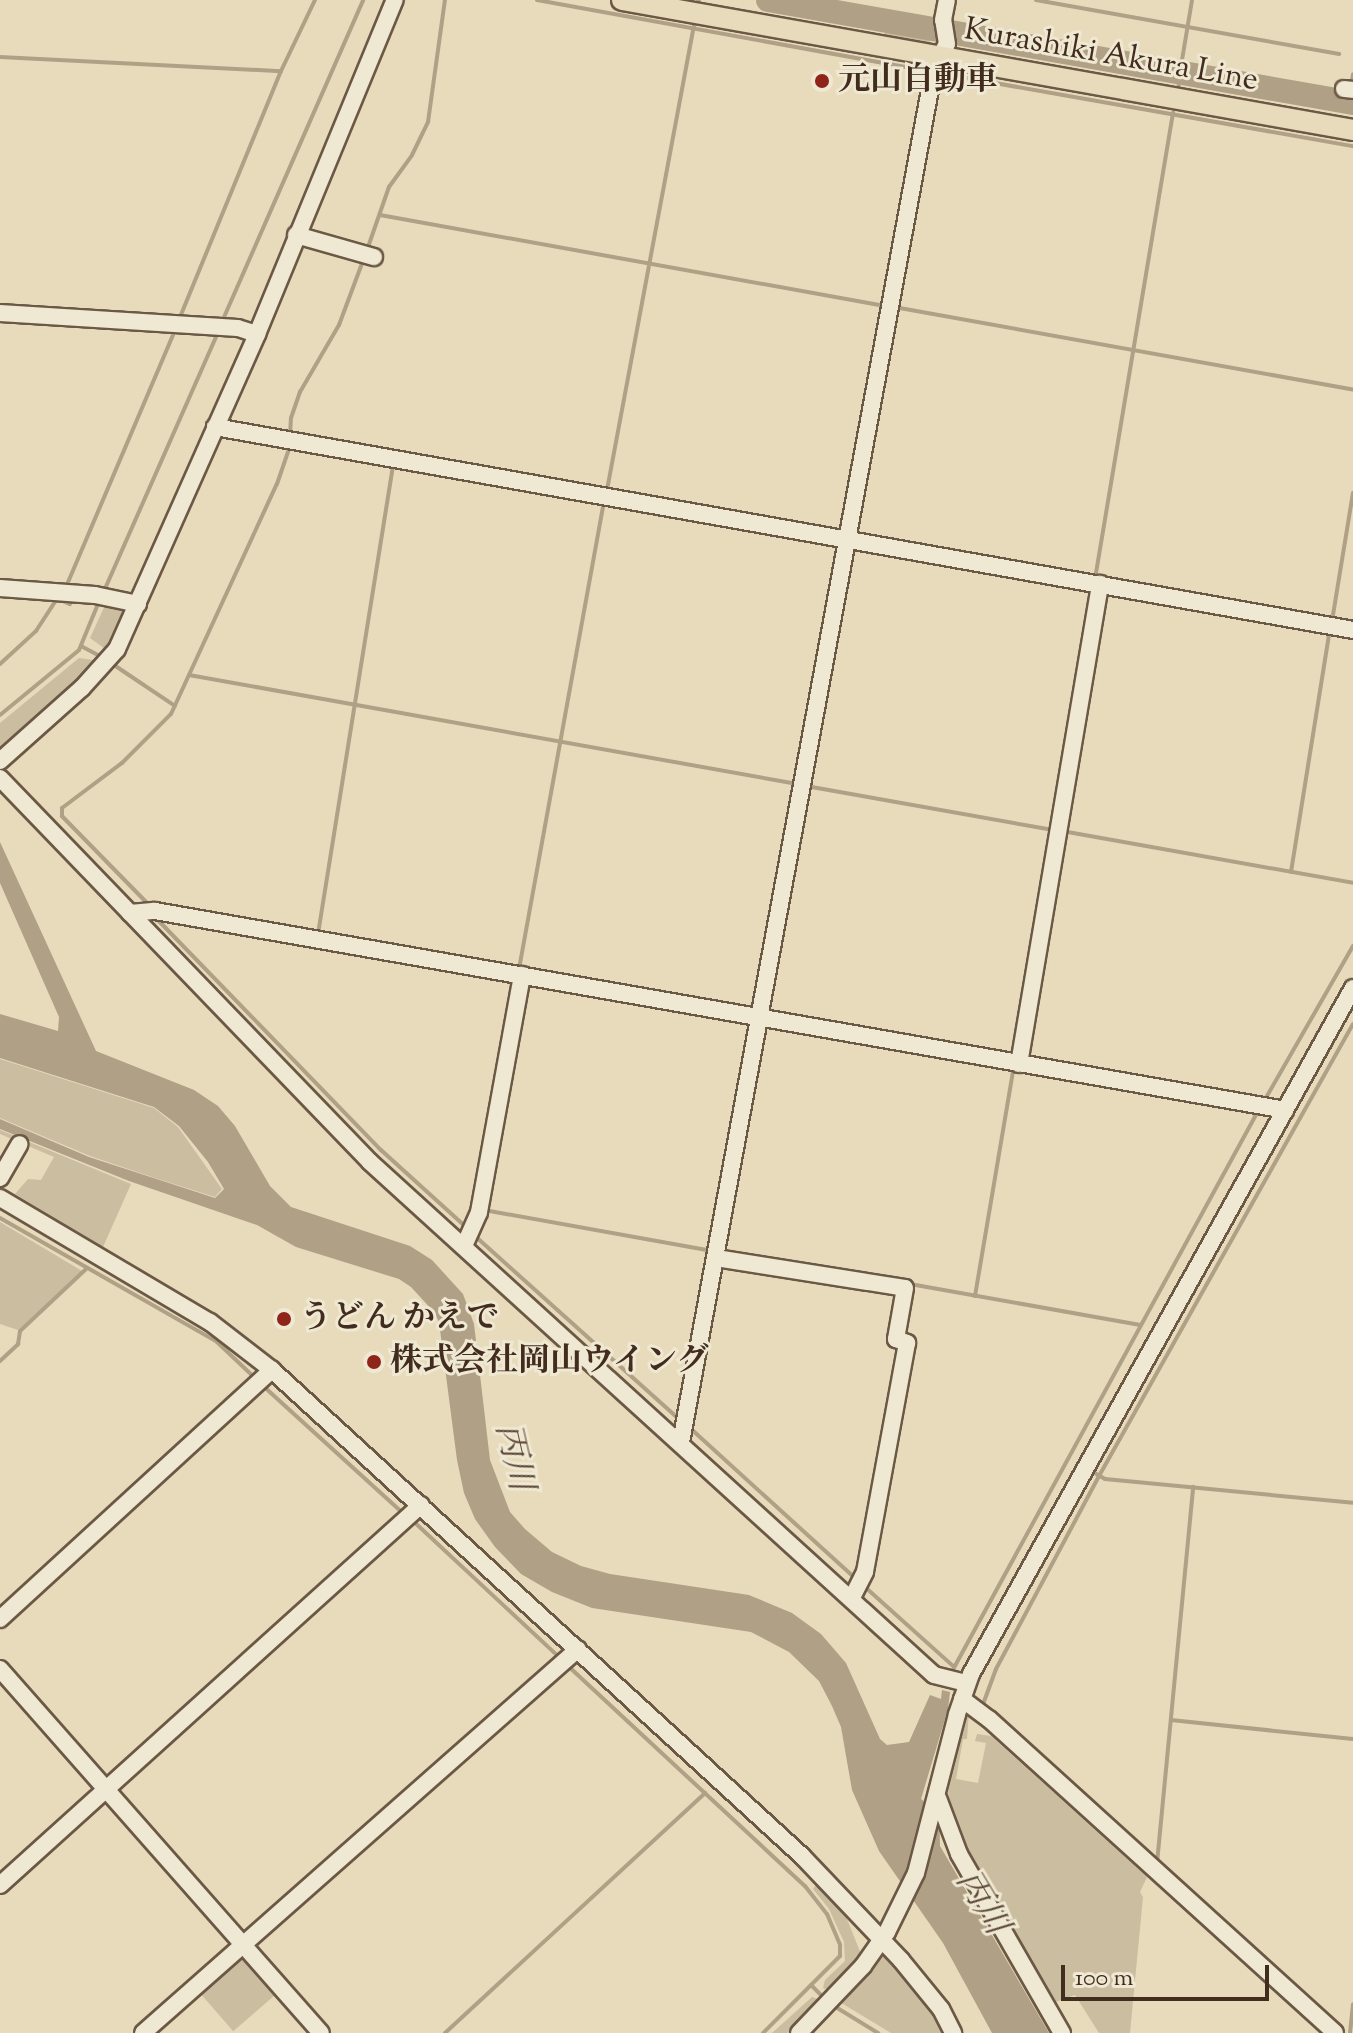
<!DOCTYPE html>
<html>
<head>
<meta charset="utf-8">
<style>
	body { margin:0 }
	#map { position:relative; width:1353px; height:2033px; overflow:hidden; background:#e7dbbb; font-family:"Sorts Mill Goudy","Noto Serif JP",serif }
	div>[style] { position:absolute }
	.green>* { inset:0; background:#cbbda0; transform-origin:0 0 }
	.water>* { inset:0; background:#afa086 }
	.stream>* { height:4px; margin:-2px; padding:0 2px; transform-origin:2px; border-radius:2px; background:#afa086 }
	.river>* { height:24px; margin:-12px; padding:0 12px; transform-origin:12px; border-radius:12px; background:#afa086 }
	.roads { filter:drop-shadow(2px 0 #6b5845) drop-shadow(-2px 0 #6b5845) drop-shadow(0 2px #6b5845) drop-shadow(0 -2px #6b5845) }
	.minor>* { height:16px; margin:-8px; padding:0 8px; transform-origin:8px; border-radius:8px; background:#efe8d3 }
	.major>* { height:20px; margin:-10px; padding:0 10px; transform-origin:10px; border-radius:10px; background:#e7dbbb }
	.dots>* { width:22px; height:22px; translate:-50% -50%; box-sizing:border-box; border:4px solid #efe8d3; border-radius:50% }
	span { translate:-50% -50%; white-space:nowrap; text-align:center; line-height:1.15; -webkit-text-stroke:6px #efe8d3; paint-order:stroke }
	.street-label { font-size:32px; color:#422c1e }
	.poi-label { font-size:32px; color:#422c1e; font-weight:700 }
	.left { translate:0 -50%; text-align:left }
	.water-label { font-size:34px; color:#5d4938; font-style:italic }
	.scale { position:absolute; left:1061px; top:1965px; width:208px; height:36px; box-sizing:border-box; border:4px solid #422c1e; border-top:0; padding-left:10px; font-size:24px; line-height:28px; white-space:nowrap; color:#422c1e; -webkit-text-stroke:6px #efe8d3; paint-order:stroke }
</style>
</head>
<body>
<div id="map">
	<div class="green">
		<div style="clip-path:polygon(886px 26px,916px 31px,935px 37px,925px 45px,884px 38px)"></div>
		<div style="clip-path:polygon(107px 601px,130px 607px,108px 651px,90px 638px)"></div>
		<div style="clip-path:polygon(79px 658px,100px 661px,0 751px,0 723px)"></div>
		<div style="clip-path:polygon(0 1059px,154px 1108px,178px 1127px,222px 1189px,215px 1197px,155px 1178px,90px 1156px,0 1118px)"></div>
		<div style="clip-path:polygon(0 1130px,131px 1184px,103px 1247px,15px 1194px,28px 1179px,41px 1180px,54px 1157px,0 1134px)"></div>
		<div style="clip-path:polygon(0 1222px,82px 1271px,18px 1330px,0 1324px)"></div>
		<div style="clip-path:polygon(966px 1709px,969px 1711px,967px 1739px,963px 1739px,956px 1779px,978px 1783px,986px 1743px,975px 1741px,977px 1734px,991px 1736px,1147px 1877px,1140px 1892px,1143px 1897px,1130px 2033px,1099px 2033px,1075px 1995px,1053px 2003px,966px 1856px,949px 1811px,948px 1787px)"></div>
		<div style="clip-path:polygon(819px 1882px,834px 1895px,845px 1914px,861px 1954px,830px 1991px,823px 1988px,825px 1980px,845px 1961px,844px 1942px,829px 1909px,813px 1889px)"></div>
		<div style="left:238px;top:1953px;width:56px;height:55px;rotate:49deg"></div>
		<div style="clip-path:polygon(885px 1955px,891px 1957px,936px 2012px,947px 2033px,891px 2033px,838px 2001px)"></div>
		<div style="clip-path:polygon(812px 1997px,821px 2000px,788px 2033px,772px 2033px)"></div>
	</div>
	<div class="water">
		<div style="clip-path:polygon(0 842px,96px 1051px,194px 1090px,218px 1106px,235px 1126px,270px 1186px,291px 1207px,410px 1246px,432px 1260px,463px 1294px,474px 1324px,490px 1460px,510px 1512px,525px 1529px,552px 1552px,581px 1566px,610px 1574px,749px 1595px,792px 1613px,821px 1634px,846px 1663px,880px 1739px,887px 1745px,909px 1742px,930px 1695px,941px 1699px,942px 1690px,950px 1692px,948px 1709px,921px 1799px,939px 1813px,940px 1846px,1049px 2033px,992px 2033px,943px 1943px,879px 1851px,852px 1790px,841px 1727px,832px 1706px,819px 1681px,789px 1652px,751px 1632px,592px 1608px,552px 1592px,521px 1574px,495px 1547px,475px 1519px,464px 1493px,457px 1460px,439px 1322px,434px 1312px,411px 1287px,399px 1279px,296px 1247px,257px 1225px,129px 1181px,0 1129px,0 1119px,89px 1157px,215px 1198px,224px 1189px,208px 1162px,179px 1126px,154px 1107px,0 1058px,0 1014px,58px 1031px,59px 1017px,0 883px)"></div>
	</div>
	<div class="stream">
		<div style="left:537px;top:0;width:398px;rotate:10.3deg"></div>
		<div style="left:1036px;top:0;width:308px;rotate:10.1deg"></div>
		<div style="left:698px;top:1px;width:1px;rotate:-45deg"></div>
		<div style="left:0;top:57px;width:281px;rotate:2.9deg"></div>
		<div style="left:1180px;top:72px;width:73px;rotate:-80.5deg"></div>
		<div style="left:938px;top:73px;width:421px;rotate:10deg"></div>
		<div style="left:1351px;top:87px;width:13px;rotate:-81deg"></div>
		<div style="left:1178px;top:89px;width:16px;rotate:-79deg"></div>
		<div style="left:380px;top:215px;width:513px;rotate:10.21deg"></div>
		<div style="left:367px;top:250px;width:67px;rotate:-70.8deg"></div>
		<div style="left:389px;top:187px;width:39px;rotate:-54deg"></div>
		<div style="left:412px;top:155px;width:37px;rotate:-64deg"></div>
		<div style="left:428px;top:122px;width:123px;rotate:-82.1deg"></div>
		<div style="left:894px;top:307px;width:466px;rotate:10.2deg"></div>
		<div style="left:178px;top:322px;width:271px;rotate:-67.7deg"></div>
		<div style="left:281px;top:71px;width:79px;rotate:-64.4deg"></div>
		<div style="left:221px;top:324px;width:354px;rotate:-66.3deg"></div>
		<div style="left:290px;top:436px;width:18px;rotate:-87deg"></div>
		<div style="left:291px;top:418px;width:28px;rotate:-71deg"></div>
		<div style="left:300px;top:392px;width:78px;rotate:-59.8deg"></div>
		<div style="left:339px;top:325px;width:72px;rotate:-69.5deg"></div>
		<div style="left:607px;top:490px;width:472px;rotate:-79.4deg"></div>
		<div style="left:1095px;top:579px;width:473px;rotate:-80.5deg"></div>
		<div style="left:66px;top:587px;width:279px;rotate:-67deg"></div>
		<div style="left:104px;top:591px;width:283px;rotate:-66.2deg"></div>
		<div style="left:58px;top:599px;width:13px;rotate:23deg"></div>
		<div style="left:1332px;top:621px;width:130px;rotate:-80.7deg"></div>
		<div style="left:136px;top:625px;width:47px;rotate:-65.1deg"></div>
		<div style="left:81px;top:646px;width:26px;rotate:28deg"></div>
		<div style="left:111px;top:663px;width:77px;rotate:33.9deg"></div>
		<div style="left:0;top:664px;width:49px;rotate:-42.5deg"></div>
		<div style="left:36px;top:631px;width:38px;rotate:-57deg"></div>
		<div style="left:189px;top:675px;width:618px;rotate:10.16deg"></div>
		<div style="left:0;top:715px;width:102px;rotate:-39.4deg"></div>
		<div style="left:79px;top:650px;width:55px;rotate:-67.6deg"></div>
		<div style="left:806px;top:786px;width:251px;rotate:10.1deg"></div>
		<div style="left:1062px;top:831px;width:296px;rotate:10.1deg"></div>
		<div style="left:1291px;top:872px;width:246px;rotate:-80.9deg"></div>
		<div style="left:150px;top:906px;width:126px;rotate:-134.4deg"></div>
		<div style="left:62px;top:816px;width:8px;rotate:-90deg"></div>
		<div style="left:62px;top:808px;width:75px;rotate:-36.9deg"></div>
		<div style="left:122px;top:763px;width:69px;rotate:-45deg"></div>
		<div style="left:171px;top:714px;width:253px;rotate:-65.3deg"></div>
		<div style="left:277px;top:484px;width:40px;rotate:-71.1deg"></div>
		<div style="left:155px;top:917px;width:325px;rotate:45.9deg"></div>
		<div style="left:381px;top:1150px;width:115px;rotate:42.2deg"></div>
		<div style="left:318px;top:934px;width:474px;rotate:-80.9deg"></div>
		<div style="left:519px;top:969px;width:474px;rotate:-79.7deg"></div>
		<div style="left:1263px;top:1103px;width:181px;rotate:-60.2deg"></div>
		<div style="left:484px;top:1210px;width:232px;rotate:10.2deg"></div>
		<div style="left:0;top:1218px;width:250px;rotate:29.7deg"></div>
		<div style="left:217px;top:1342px;width:52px;rotate:43.5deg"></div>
		<div style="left:475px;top:1236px;width:275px;rotate:41.9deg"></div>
		<div style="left:910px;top:1284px;width:234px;rotate:10.1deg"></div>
		<div style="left:975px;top:1296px;width:234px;rotate:-80.4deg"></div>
		<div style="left:0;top:1361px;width:25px;rotate:-43deg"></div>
		<div style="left:18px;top:1344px;width:13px;rotate:-81deg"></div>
		<div style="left:20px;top:1331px;width:91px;rotate:-43.2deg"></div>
		<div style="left:261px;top:1384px;width:195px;rotate:42.3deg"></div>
		<div style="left:690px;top:1428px;width:223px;rotate:42.3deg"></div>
		<div style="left:1093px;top:1472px;width:14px;rotate:30deg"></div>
		<div style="left:1105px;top:1479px;width:249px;rotate:5.5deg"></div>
		<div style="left:412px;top:1520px;width:204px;rotate:43deg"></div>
		<div style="left:865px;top:1587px;width:117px;rotate:41.9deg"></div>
		<div style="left:567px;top:1665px;width:325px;rotate:42.9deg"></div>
		<div style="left:805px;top:1886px;width:36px;rotate:52deg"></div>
		<div style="left:827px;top:1914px;width:34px;rotate:67deg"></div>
		<div style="left:840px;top:1945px;width:11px;rotate:90deg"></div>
		<div style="left:840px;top:1956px;width:109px;rotate:135deg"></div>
		<div style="left:950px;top:1675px;width:643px;rotate:-61.36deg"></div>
		<div style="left:982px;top:1707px;width:40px;rotate:-69.8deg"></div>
		<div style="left:996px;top:1669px;width:219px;rotate:-61.9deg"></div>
		<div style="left:1099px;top:1476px;width:518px;rotate:-60.67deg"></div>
		<div style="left:978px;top:1719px;width:118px;rotate:42.6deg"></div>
		<div style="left:1171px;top:1720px;width:183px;rotate:6deg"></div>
		<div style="left:1157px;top:1863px;width:378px;rotate:-84.5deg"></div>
		<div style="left:811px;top:1985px;width:16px;rotate:45deg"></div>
		<div style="left:834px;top:2006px;width:52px;rotate:31.5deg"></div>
		<div style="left:445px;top:2033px;width:354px;rotate:-42.7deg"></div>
		<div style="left:1350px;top:2033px;width:29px;rotate:-84deg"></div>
	</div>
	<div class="river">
		<div style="left:768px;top:0;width:594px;rotate:9.99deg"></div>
	</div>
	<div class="roads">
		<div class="minor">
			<div style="left:1344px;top:89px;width:9px;rotate:6deg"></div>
			<div style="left:296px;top:235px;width:81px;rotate:15.8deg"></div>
			<div style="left:0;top:313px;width:238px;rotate:3.6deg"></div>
			<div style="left:238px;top:328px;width:20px;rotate:18deg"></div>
			<div style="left:215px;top:427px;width:1156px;rotate:10.11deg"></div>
			<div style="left:0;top:588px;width:95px;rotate:4.2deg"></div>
			<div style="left:95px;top:595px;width:44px;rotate:11.8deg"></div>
			<div style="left:0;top:761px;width:110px;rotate:-41.7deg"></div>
			<div style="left:82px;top:688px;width:52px;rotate:-48.1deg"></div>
			<div style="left:117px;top:649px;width:345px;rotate:-66deg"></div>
			<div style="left:257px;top:334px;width:361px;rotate:-67.6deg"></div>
			<div style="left:0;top:778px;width:533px;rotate:46.06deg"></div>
			<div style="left:370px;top:1162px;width:762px;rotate:42.29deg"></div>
			<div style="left:934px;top:1675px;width:34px;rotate:14deg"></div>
			<div style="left:130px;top:913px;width:25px;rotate:-5deg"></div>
			<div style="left:155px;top:911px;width:1148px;rotate:9.98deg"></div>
			<div style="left:1019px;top:1064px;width:487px;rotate:-80.4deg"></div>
			<div style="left:0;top:1178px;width:39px;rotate:-60deg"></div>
			<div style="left:0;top:1198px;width:244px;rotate:30.6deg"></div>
			<div style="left:210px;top:1322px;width:78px;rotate:37.7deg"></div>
			<div style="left:272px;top:1370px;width:719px;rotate:42.52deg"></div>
			<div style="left:802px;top:1856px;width:144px;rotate:46.4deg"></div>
			<div style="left:901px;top:1960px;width:63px;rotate:50.8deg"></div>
			<div style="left:941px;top:2009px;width:27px;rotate:63deg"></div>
			<div style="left:464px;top:1246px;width:37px;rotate:-66deg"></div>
			<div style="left:479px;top:1212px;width:241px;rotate:-79.7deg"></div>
			<div style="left:716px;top:1258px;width:191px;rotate:9deg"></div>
			<div style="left:905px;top:1288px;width:52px;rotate:100deg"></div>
			<div style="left:896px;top:1339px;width:12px;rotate:20deg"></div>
			<div style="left:907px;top:1343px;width:233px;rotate:100.4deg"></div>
			<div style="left:865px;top:1572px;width:29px;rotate:117deg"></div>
			<div style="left:681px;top:1442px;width:1397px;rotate:-79.57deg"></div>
			<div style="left:934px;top:68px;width:27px;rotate:-62deg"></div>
			<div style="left:947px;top:44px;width:24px;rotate:-99deg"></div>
			<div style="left:943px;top:20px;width:20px;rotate:-79deg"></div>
			<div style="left:0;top:1619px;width:369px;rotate:-42.5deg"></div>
			<div style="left:0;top:1669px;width:485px;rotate:48.6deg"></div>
			<div style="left:962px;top:1699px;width:34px;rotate:37deg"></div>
			<div style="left:989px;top:1719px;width:467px;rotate:42.2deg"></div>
			<div style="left:938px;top:1798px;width:60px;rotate:69.4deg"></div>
			<div style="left:959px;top:1854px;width:207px;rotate:60.1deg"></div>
			<div style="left:0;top:1885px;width:567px;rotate:-42.07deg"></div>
			<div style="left:143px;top:2033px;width:580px;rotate:-41.44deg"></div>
			<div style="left:799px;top:2033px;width:93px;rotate:-46.3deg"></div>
			<div style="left:863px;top:1966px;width:42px;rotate:-54.8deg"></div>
			<div style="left:887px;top:1932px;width:66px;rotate:-63.8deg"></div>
			<div style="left:916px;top:1873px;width:164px;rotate:-75.5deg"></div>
			<div style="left:957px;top:1714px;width:42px;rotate:-70.7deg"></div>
			<div style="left:971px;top:1674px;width:785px;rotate:-60.89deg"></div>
		</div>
		<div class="major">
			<div style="left:622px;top:0;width:742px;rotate:10.08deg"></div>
		</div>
	</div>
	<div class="dots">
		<div style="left:822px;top:81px;background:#8f2418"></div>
		<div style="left:284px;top:1319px;background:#8f2418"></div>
		<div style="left:374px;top:1362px;background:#8f2418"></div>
	</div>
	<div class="street-label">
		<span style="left:1111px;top:56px;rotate:10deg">Kurashiki Akura Line</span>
	</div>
	<div class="poi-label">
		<span class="left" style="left:838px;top:81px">元山自動車</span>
		<span class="left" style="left:300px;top:1319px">うどん かえで</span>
		<span class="left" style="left:390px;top:1362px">株式会社岡山ウイング</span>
	</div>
	<div class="water-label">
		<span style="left:513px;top:1457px;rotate:77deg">丙川</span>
		<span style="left:981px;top:1903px;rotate:59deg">丙川</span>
	</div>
	<div class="scale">100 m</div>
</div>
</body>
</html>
